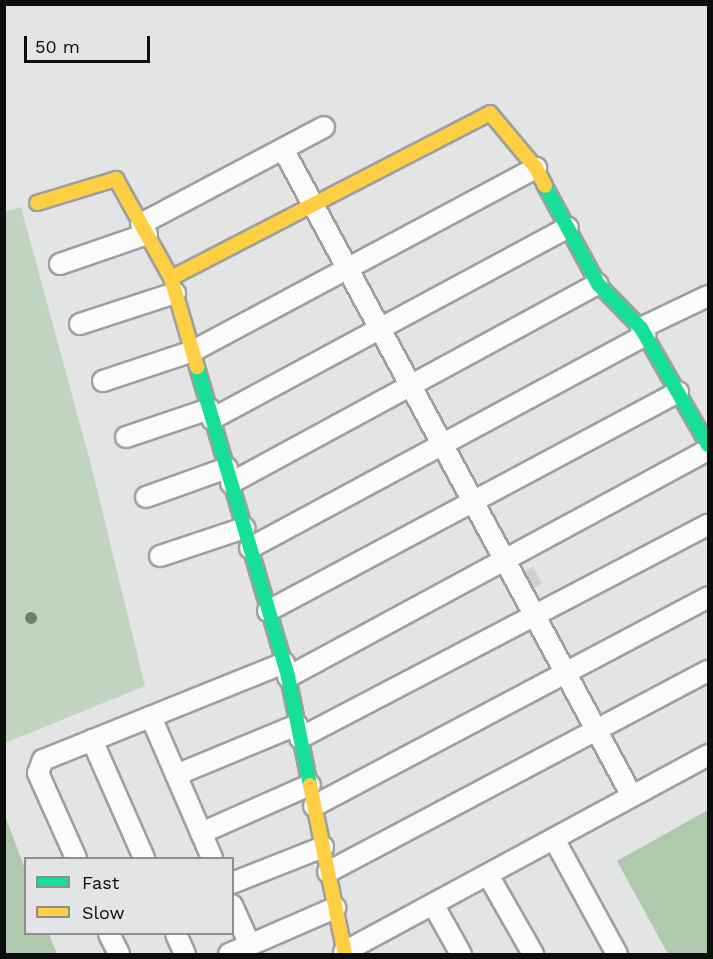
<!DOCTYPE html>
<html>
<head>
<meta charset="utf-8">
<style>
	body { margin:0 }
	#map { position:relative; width:713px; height:959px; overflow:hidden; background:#e3e4e4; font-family:"Work Sans",sans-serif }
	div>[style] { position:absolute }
	.green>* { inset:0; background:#c1d4bf }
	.forest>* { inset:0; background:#afc9ac }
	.building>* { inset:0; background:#d5ccd6; transform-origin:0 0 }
	.roads { filter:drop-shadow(2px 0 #9e9f9f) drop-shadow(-2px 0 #9e9f9f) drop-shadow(0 2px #9e9f9f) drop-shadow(0 -2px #9e9f9f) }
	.street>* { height:20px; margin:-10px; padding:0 10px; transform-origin:10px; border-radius:10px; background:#fbfbfb }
	.fast>* { height:14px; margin:-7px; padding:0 7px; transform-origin:7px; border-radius:7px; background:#16e098 }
	.slow>* { height:14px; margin:-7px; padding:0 7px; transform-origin:7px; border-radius:7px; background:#ffcf43 }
	.trees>* { width:12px; height:12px; margin:-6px; border-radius:50%; background:#698669 }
	span { translate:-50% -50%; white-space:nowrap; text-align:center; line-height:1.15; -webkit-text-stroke:5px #e2e4e5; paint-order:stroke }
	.frame { position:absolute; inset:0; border:6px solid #0c0d0d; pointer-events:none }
	.legend { position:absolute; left:24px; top:857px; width:210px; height:78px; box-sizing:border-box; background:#e2e4e5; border:2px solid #8c8e8f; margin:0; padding:8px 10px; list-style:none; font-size:18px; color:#0c0d0d }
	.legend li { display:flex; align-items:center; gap:12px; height:30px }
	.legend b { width:30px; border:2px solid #8c8e8f }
	.scale { position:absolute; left:24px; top:36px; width:126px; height:27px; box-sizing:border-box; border:3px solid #0c0d0d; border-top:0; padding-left:8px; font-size:18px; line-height:21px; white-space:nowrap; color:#0c0d0d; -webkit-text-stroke:4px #e2e4e5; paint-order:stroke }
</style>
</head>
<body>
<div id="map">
	<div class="green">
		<div style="clip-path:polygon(21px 207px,91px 465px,145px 686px,5px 743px,4px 212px)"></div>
	</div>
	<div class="forest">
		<div style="clip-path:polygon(708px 810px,708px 954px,668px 954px,617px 861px)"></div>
		<div style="clip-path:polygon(4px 813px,25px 869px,26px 934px,49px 934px,57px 954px,5px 954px)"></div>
	</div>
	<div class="building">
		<div style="left:533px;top:567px;width:19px;height:21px;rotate:62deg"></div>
	</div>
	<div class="roads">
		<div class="street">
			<div style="left:283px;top:149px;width:735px;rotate:61.66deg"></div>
			<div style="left:141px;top:224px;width:207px;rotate:-27.9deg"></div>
			<div style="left:60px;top:264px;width:92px;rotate:-19deg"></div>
			<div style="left:80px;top:324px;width:100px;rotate:-18.1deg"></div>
			<div style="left:641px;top:328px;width:74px;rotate:-25.5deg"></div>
			<div style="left:103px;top:381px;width:95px;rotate:-18.4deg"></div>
			<div style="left:193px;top:351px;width:389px;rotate:-28.1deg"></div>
			<div style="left:212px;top:419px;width:404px;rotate:-28.3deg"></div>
			<div style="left:126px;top:437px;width:88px;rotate:-18.6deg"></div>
			<div style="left:231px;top:483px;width:417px;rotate:-28.5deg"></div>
			<div style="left:146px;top:497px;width:86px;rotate:-19.7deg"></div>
			<div style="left:250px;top:548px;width:449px;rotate:-28.3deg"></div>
			<div style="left:160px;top:556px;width:89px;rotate:-18.4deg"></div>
			<div style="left:268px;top:611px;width:465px;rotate:-28.1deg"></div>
			<div style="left:288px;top:677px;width:477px;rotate:-28.4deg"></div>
			<div style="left:151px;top:717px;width:154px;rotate:66.6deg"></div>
			<div style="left:300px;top:738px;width:460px;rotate:-27.6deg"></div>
			<div style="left:92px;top:740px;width:129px;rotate:66.2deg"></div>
			<div style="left:176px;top:775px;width:131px;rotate:-22.5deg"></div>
			<div style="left:314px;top:806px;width:446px;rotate:-27.9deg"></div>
			<div style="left:201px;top:833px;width:119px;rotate:-23.8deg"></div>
			<div style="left:554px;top:839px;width:131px;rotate:61.3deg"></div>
			<div style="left:76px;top:858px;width:93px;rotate:-114.1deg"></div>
			<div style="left:38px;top:773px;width:14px;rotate:-69deg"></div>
			<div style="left:43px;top:760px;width:260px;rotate:-21.9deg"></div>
			<div style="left:328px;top:872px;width:430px;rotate:-27.9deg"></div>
			<div style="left:488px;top:875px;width:91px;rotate:60.3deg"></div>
			<div style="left:232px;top:883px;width:98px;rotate:-21.6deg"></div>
			<div style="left:433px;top:904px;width:57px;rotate:60.8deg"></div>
			<div style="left:232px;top:905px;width:44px;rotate:65.8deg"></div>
			<div style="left:109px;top:934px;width:22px;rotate:63deg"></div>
			<div style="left:176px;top:934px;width:22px;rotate:66deg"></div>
			<div style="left:344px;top:952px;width:414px;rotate:-28.4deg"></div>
			<div style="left:229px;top:954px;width:116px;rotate:-23.5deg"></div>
		</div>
		<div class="fast">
			<div style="left:545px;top:186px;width:111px;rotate:61.6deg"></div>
			<div style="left:598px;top:284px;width:62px;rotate:45.7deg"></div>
			<div style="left:641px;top:328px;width:135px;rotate:60.2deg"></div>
			<div style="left:197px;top:367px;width:323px;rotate:73.6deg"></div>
			<div style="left:288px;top:677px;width:110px;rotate:78.5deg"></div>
		</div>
		<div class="slow">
			<div style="left:37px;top:203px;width:83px;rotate:-16.9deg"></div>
			<div style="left:116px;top:179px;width:113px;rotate:60.9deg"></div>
			<div style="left:171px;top:278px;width:93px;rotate:73.7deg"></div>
			<div style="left:171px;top:278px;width:359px;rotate:-27.3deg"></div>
			<div style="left:490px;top:113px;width:72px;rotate:50.1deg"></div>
			<div style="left:536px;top:168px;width:20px;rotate:63deg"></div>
			<div style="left:310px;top:785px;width:173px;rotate:78.3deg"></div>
		</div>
	</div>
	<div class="trees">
		<div style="left:31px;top:618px"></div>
	</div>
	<div class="frame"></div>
	<ul class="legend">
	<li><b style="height:8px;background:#16e098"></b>Fast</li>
	<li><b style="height:8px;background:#ffcf43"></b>Slow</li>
	</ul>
	<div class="scale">50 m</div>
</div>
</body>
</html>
